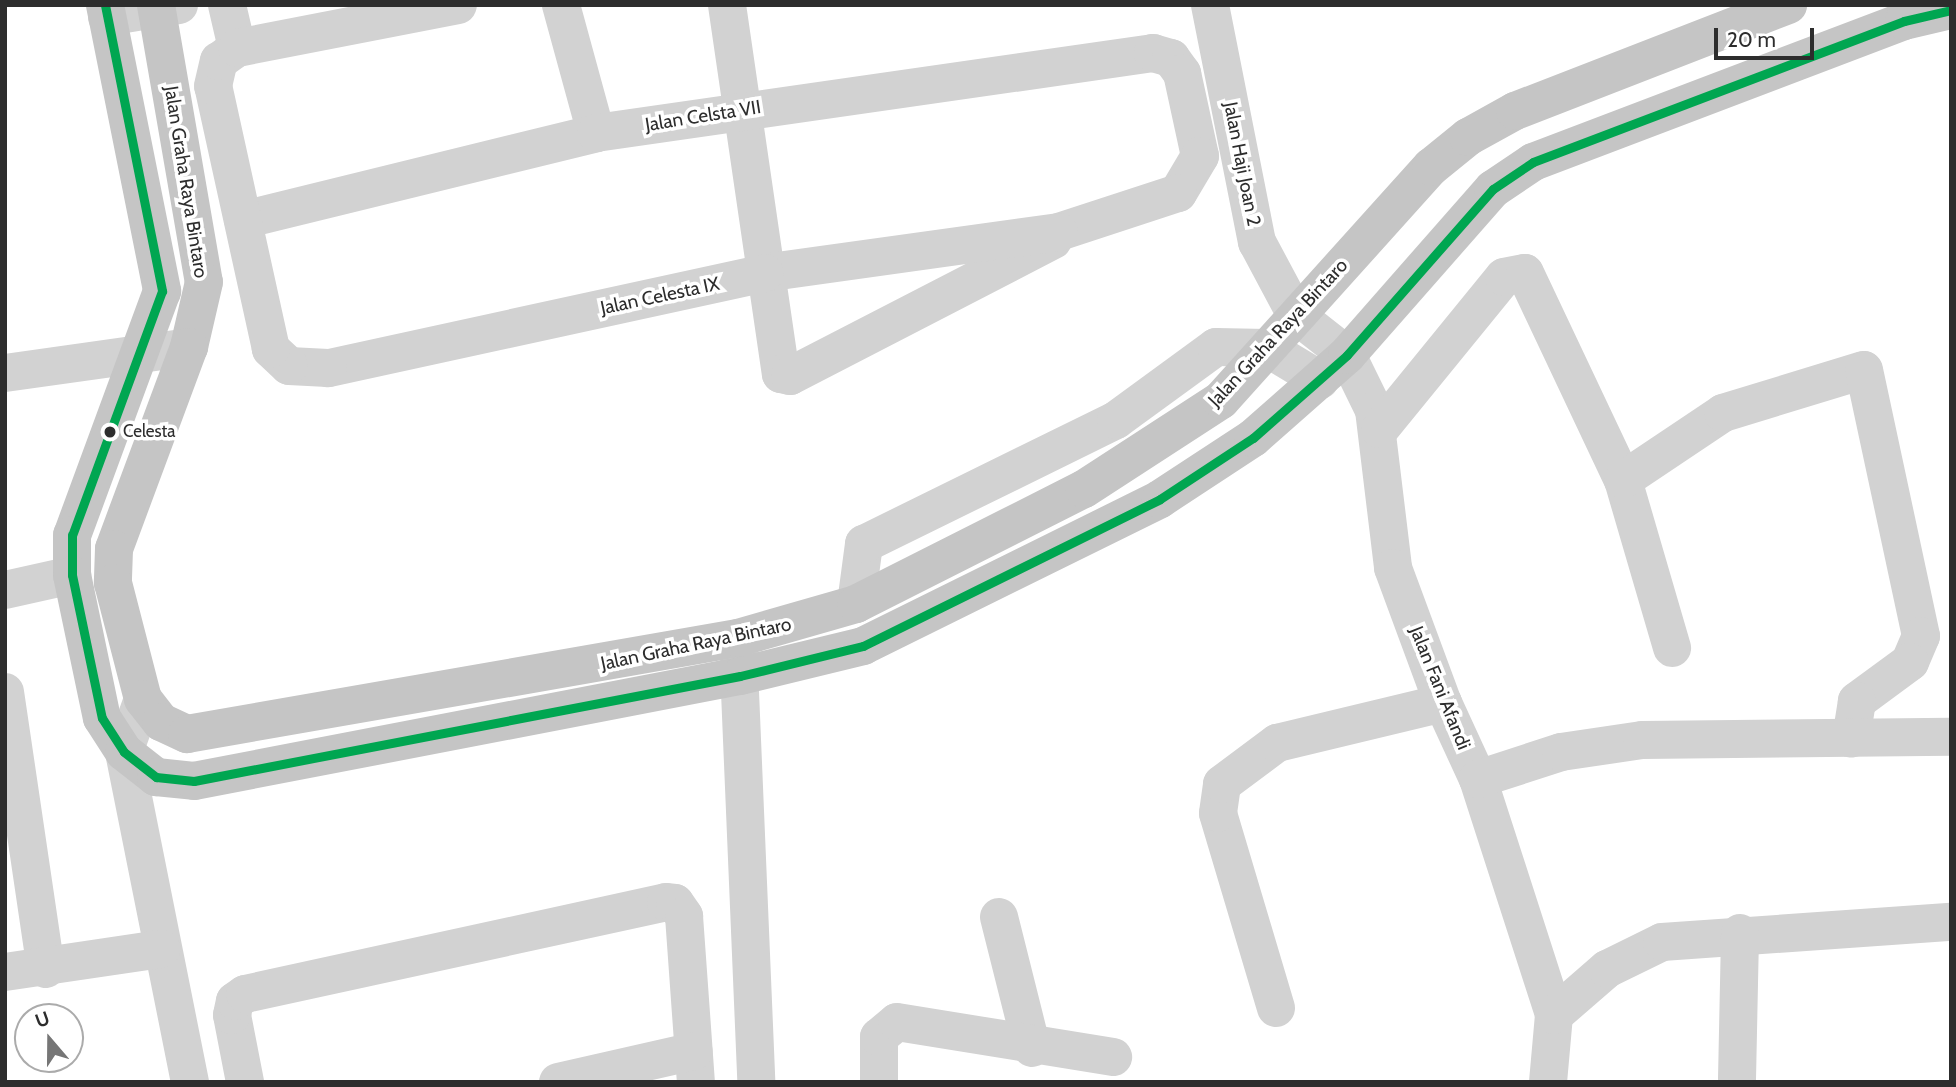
<!DOCTYPE html>
<html>
<head>
<meta charset="utf-8">
<style>
	body { margin:0 }
	#map { position:relative; width:1956px; height:1087px; overflow:hidden; background:#fff; font-family:Cabin,sans-serif }
	div>[style] { position:absolute }
	.minor>* { height:38px; margin:-19px; padding:0 19px; transform-origin:19px; border-radius:19px; background:#d2d2d2 }
	.major>* { height:38px; margin:-19px; padding:0 19px; transform-origin:19px; border-radius:19px; background:#c5c5c5 }
	.bus-1>* { height:9px; margin:-4.5px; padding:0 4.5px; transform-origin:4.5px; border-radius:4.5px; background:#00a651 }
	.dots>* { width:19px; height:19px; translate:-50% -50%; box-sizing:border-box; border:4px solid #fff; border-radius:50% }
	span { translate:-50% -50%; white-space:nowrap; text-align:center; line-height:1.15; -webkit-text-stroke:7px #fff; paint-order:stroke }
	.bus-label { font-size:17px; color:#2d2d2d }
	.left { translate:0 -50%; text-align:left }
	.street-label { font-size:19px; color:#2d2d2d }
	.frame { position:absolute; inset:0; border:7px solid #2d2d2d; pointer-events:none }
	.north { position:absolute; left:14px; top:1003px; width:70px; height:70px; box-sizing:border-box; background:#fff; border:2px solid #ababab; border-radius:50%; rotate:340deg; font-size:19px; font-weight:700; line-height:28px; text-align:center; color:#2d2d2d }
	.north::after { content:''; display:block; margin:auto; width:24px; height:32px; background:#767676; clip-path:polygon(50% 0,100% 100%,50% 72%,0 100%) }
	.scale { position:absolute; left:1714px; top:28px; width:100px; height:32px; box-sizing:border-box; border:4px solid #2d2d2d; border-top:0; padding-left:9px; font-size:21px; line-height:24px; white-space:nowrap; color:#2d2d2d; -webkit-text-stroke:5px #fff; paint-order:stroke }
</style>
</head>
<body>
<div id="map">
	<div class="minor">
		<div style="left:227px;top:5px;width:44px;rotate:76.9deg"></div>
		<div style="left:561px;top:5px;width:133px;rotate:74.7deg"></div>
		<div style="left:727px;top:5px;width:373px;rotate:81.7deg"></div>
		<div style="left:781px;top:374px;width:9px;rotate:13deg"></div>
		<div style="left:790px;top:376px;width:296px;rotate:-27.3deg"></div>
		<div style="left:1210px;top:5px;width:242px;rotate:78.8deg"></div>
		<div style="left:1257px;top:242px;width:83px;rotate:61.9deg"></div>
		<div style="left:1296px;top:315px;width:65px;rotate:38.1deg"></div>
		<div style="left:1347px;top:355px;width:61px;rotate:63.9deg"></div>
		<div style="left:1374px;top:410px;width:159px;rotate:83.1deg"></div>
		<div style="left:1393px;top:568px;width:144px;rotate:69.7deg"></div>
		<div style="left:1443px;top:703px;width:84px;rotate:65.3deg"></div>
		<div style="left:1478px;top:779px;width:248px;rotate:72.1deg"></div>
		<div style="left:1554px;top:1015px;width:67px;rotate:95.1deg"></div>
		<div style="left:107px;top:17px;width:73px;rotate:-9.5deg"></div>
		<div style="left:243px;top:220px;width:364px;rotate:-13.8deg"></div>
		<div style="left:596px;top:133px;width:563px;rotate:-8.17deg"></div>
		<div style="left:1153px;top:53px;width:19px;rotate:16deg"></div>
		<div style="left:1171px;top:58px;width:19px;rotate:54deg"></div>
		<div style="left:1182px;top:73px;width:85px;rotate:77.8deg"></div>
		<div style="left:1200px;top:156px;width:43px;rotate:120.7deg"></div>
		<div style="left:1178px;top:193px;width:125px;rotate:161.9deg"></div>
		<div style="left:1059px;top:232px;width:297px;rotate:172.1deg"></div>
		<div style="left:765px;top:273px;width:447px;rotate:167.7deg"></div>
		<div style="left:328px;top:368px;width:39px;rotate:-177deg"></div>
		<div style="left:289px;top:366px;width:25px;rotate:-137deg"></div>
		<div style="left:271px;top:349px;width:269px;rotate:-102.4deg"></div>
		<div style="left:213px;top:86px;width:26px;rotate:-77deg"></div>
		<div style="left:219px;top:61px;width:22px;rotate:-36deg"></div>
		<div style="left:237px;top:48px;width:225px;rotate:-11deg"></div>
		<div style="left:5px;top:373px;width:186px;rotate:-8deg"></div>
		<div style="left:1380px;top:429px;width:196px;rotate:-50.8deg"></div>
		<div style="left:1504px;top:277px;width:21px;rotate:-11deg"></div>
		<div style="left:1525px;top:273px;width:229px;rotate:64.7deg"></div>
		<div style="left:1623px;top:480px;width:175px;rotate:73.7deg"></div>
		<div style="left:1623px;top:480px;width:120px;rotate:-33.8deg"></div>
		<div style="left:1723px;top:413px;width:147px;rotate:-17deg"></div>
		<div style="left:1864px;top:370px;width:272px;rotate:77.9deg"></div>
		<div style="left:1921px;top:636px;width:28px;rotate:113deg"></div>
		<div style="left:1910px;top:662px;width:66px;rotate:143.7deg"></div>
		<div style="left:1857px;top:701px;width:38px;rotate:99deg"></div>
		<div style="left:5px;top:590px;width:69px;rotate:-12.6deg"></div>
		<div style="left:856px;top:604px;width:61px;rotate:-82.4deg"></div>
		<div style="left:864px;top:544px;width:281px;rotate:-26.2deg"></div>
		<div style="left:1116px;top:420px;width:124px;rotate:-36.1deg"></div>
		<div style="left:1216px;top:347px;width:51px;rotate:1.1deg"></div>
		<div style="left:1267px;top:348px;width:62px;rotate:31.1deg"></div>
		<div style="left:738px;top:644px;width:438px;rotate:87.6deg"></div>
		<div style="left:5px;top:692px;width:280px;rotate:81.6deg"></div>
		<div style="left:143px;top:699px;width:56px;rotate:109.7deg"></div>
		<div style="left:124px;top:752px;width:337px;rotate:78.7deg"></div>
		<div style="left:1478px;top:779px;width:87px;rotate:-18deg"></div>
		<div style="left:1561px;top:752px;width:82px;rotate:-8.4deg"></div>
		<div style="left:1642px;top:740px;width:309px;rotate:-0.6deg"></div>
		<div style="left:999px;top:917px;width:135px;rotate:75.9deg"></div>
		<div style="left:5px;top:972px;width:158px;rotate:-8.4deg"></div>
		<div style="left:1276px;top:1008px;width:203px;rotate:-106.6deg"></div>
		<div style="left:1218px;top:813px;width:29px;rotate:-82deg"></div>
		<div style="left:1222px;top:784px;width:69px;rotate:-36.7deg"></div>
		<div style="left:1277px;top:743px;width:171px;rotate:-13.5deg"></div>
		<div style="left:1554px;top:1015px;width:70px;rotate:-41deg"></div>
		<div style="left:1607px;top:969px;width:61px;rotate:-26.1deg"></div>
		<div style="left:1662px;top:942px;width:290px;rotate:-4deg"></div>
		<div style="left:1737px;top:1079px;width:146px;rotate:-88.8deg"></div>
		<div style="left:245px;top:1082px;width:68px;rotate:-101deg"></div>
		<div style="left:232px;top:1015px;width:14px;rotate:-78deg"></div>
		<div style="left:235px;top:1001px;width:12px;rotate:-35deg"></div>
		<div style="left:245px;top:994px;width:431px;rotate:-12.3deg"></div>
		<div style="left:666px;top:902px;width:9px;rotate:6deg"></div>
		<div style="left:675px;top:903px;width:16px;rotate:55deg"></div>
		<div style="left:684px;top:916px;width:166px;rotate:85.9deg"></div>
		<div style="left:558px;top:1082px;width:139px;rotate:-12.8deg"></div>
		<div style="left:879px;top:1082px;width:45px;rotate:-90deg"></div>
		<div style="left:879px;top:1037px;width:23px;rotate:-40deg"></div>
		<div style="left:897px;top:1022px;width:219px;rotate:9.2deg"></div>
	</div>
	<div class="major">
		<div style="left:105px;top:5px;width:292px;rotate:78.7deg"></div>
		<div style="left:162px;top:291px;width:260px;rotate:110.2deg"></div>
		<div style="left:72px;top:535px;width:40px;rotate:90deg"></div>
		<div style="left:72px;top:575px;width:146px;rotate:78.2deg"></div>
		<div style="left:102px;top:718px;width:40px;rotate:57.1deg"></div>
		<div style="left:124px;top:752px;width:41px;rotate:38deg"></div>
		<div style="left:156px;top:777px;width:38px;rotate:6deg"></div>
		<div style="left:194px;top:781px;width:556px;rotate:-10.89deg"></div>
		<div style="left:740px;top:676px;width:127px;rotate:-13.7deg"></div>
		<div style="left:863px;top:646px;width:331px;rotate:-26.3deg"></div>
		<div style="left:1160px;top:499px;width:111px;rotate:-33.3deg"></div>
		<div style="left:1253px;top:438px;width:125px;rotate:-41.4deg"></div>
		<div style="left:1347px;top:355px;width:221px;rotate:-48.7deg"></div>
		<div style="left:1493px;top:189px;width:48px;rotate:-34deg"></div>
		<div style="left:1533px;top:162px;width:397px;rotate:-20.8deg"></div>
		<div style="left:1904px;top:21px;width:48px;rotate:-13.2deg"></div>
		<div style="left:156px;top:5px;width:281px;rotate:80.2deg"></div>
		<div style="left:204px;top:282px;width:67px;rotate:103deg"></div>
		<div style="left:189px;top:347px;width:215px;rotate:110.4deg"></div>
		<div style="left:114px;top:549px;width:34px;rotate:92deg"></div>
		<div style="left:113px;top:583px;width:120px;rotate:75.5deg"></div>
		<div style="left:143px;top:699px;width:29px;rotate:52deg"></div>
		<div style="left:161px;top:722px;width:29px;rotate:25deg"></div>
		<div style="left:187px;top:734px;width:559px;rotate:-9.88deg"></div>
		<div style="left:738px;top:638px;width:123px;rotate:-16.1deg"></div>
		<div style="left:856px;top:604px;width:255px;rotate:-26.8deg"></div>
		<div style="left:1084px;top:489px;width:163px;rotate:-33deg"></div>
		<div style="left:1221px;top:400px;width:314px;rotate:-48deg"></div>
		<div style="left:1431px;top:167px;width:48px;rotate:-39deg"></div>
		<div style="left:1468px;top:137px;width:54px;rotate:-29deg"></div>
		<div style="left:1515px;top:111px;width:293px;rotate:-21.2deg"></div>
	</div>
	<div class="bus-1">
		<div style="left:105px;top:5px;width:292px;rotate:78.7deg"></div>
		<div style="left:162px;top:291px;width:260px;rotate:110.2deg"></div>
		<div style="left:72px;top:535px;width:40px;rotate:90deg"></div>
		<div style="left:72px;top:575px;width:146px;rotate:78.2deg"></div>
		<div style="left:102px;top:718px;width:40px;rotate:57.1deg"></div>
		<div style="left:124px;top:752px;width:41px;rotate:38deg"></div>
		<div style="left:156px;top:777px;width:38px;rotate:6deg"></div>
		<div style="left:194px;top:781px;width:556px;rotate:-10.89deg"></div>
		<div style="left:740px;top:676px;width:127px;rotate:-13.7deg"></div>
		<div style="left:863px;top:646px;width:331px;rotate:-26.3deg"></div>
		<div style="left:1160px;top:499px;width:111px;rotate:-33.3deg"></div>
		<div style="left:1253px;top:438px;width:125px;rotate:-41.4deg"></div>
		<div style="left:1347px;top:355px;width:221px;rotate:-48.7deg"></div>
		<div style="left:1493px;top:189px;width:48px;rotate:-34deg"></div>
		<div style="left:1533px;top:162px;width:397px;rotate:-20.8deg"></div>
		<div style="left:1904px;top:21px;width:48px;rotate:-13.2deg"></div>
	</div>
	<div class="dots">
		<div style="left:110px;top:432px;background:#2d2d2d"></div>
	</div>
	<div class="bus-label">
		<span class="left" style="left:123px;top:432px">Celesta</span>
	</div>
	<div class="street-label">
		<span style="left:703px;top:116px;rotate:-9deg">Jalan Celsta VII</span>
		<span style="left:1242px;top:164px;rotate:79deg">Jalan Haji Joan 2</span>
		<span style="left:186px;top:182px;rotate:81deg">Jalan Graha Raya Bintaro</span>
		<span style="left:660px;top:296px;rotate:-12deg">Jalan Celesta IX</span>
		<span style="left:1278px;top:333px;rotate:-47deg">Jalan Graha Raya Bintaro</span>
		<span style="left:696px;top:644px;rotate:-12deg">Jalan Graha Raya Bintaro</span>
		<span style="left:1440px;top:688px;rotate:68deg">Jalan Fani Afandi</span>
	</div>
	<div class="frame"></div>
	<div class="north">U</div>
	<div class="scale">20 m</div>
</div>
</body>
</html>
